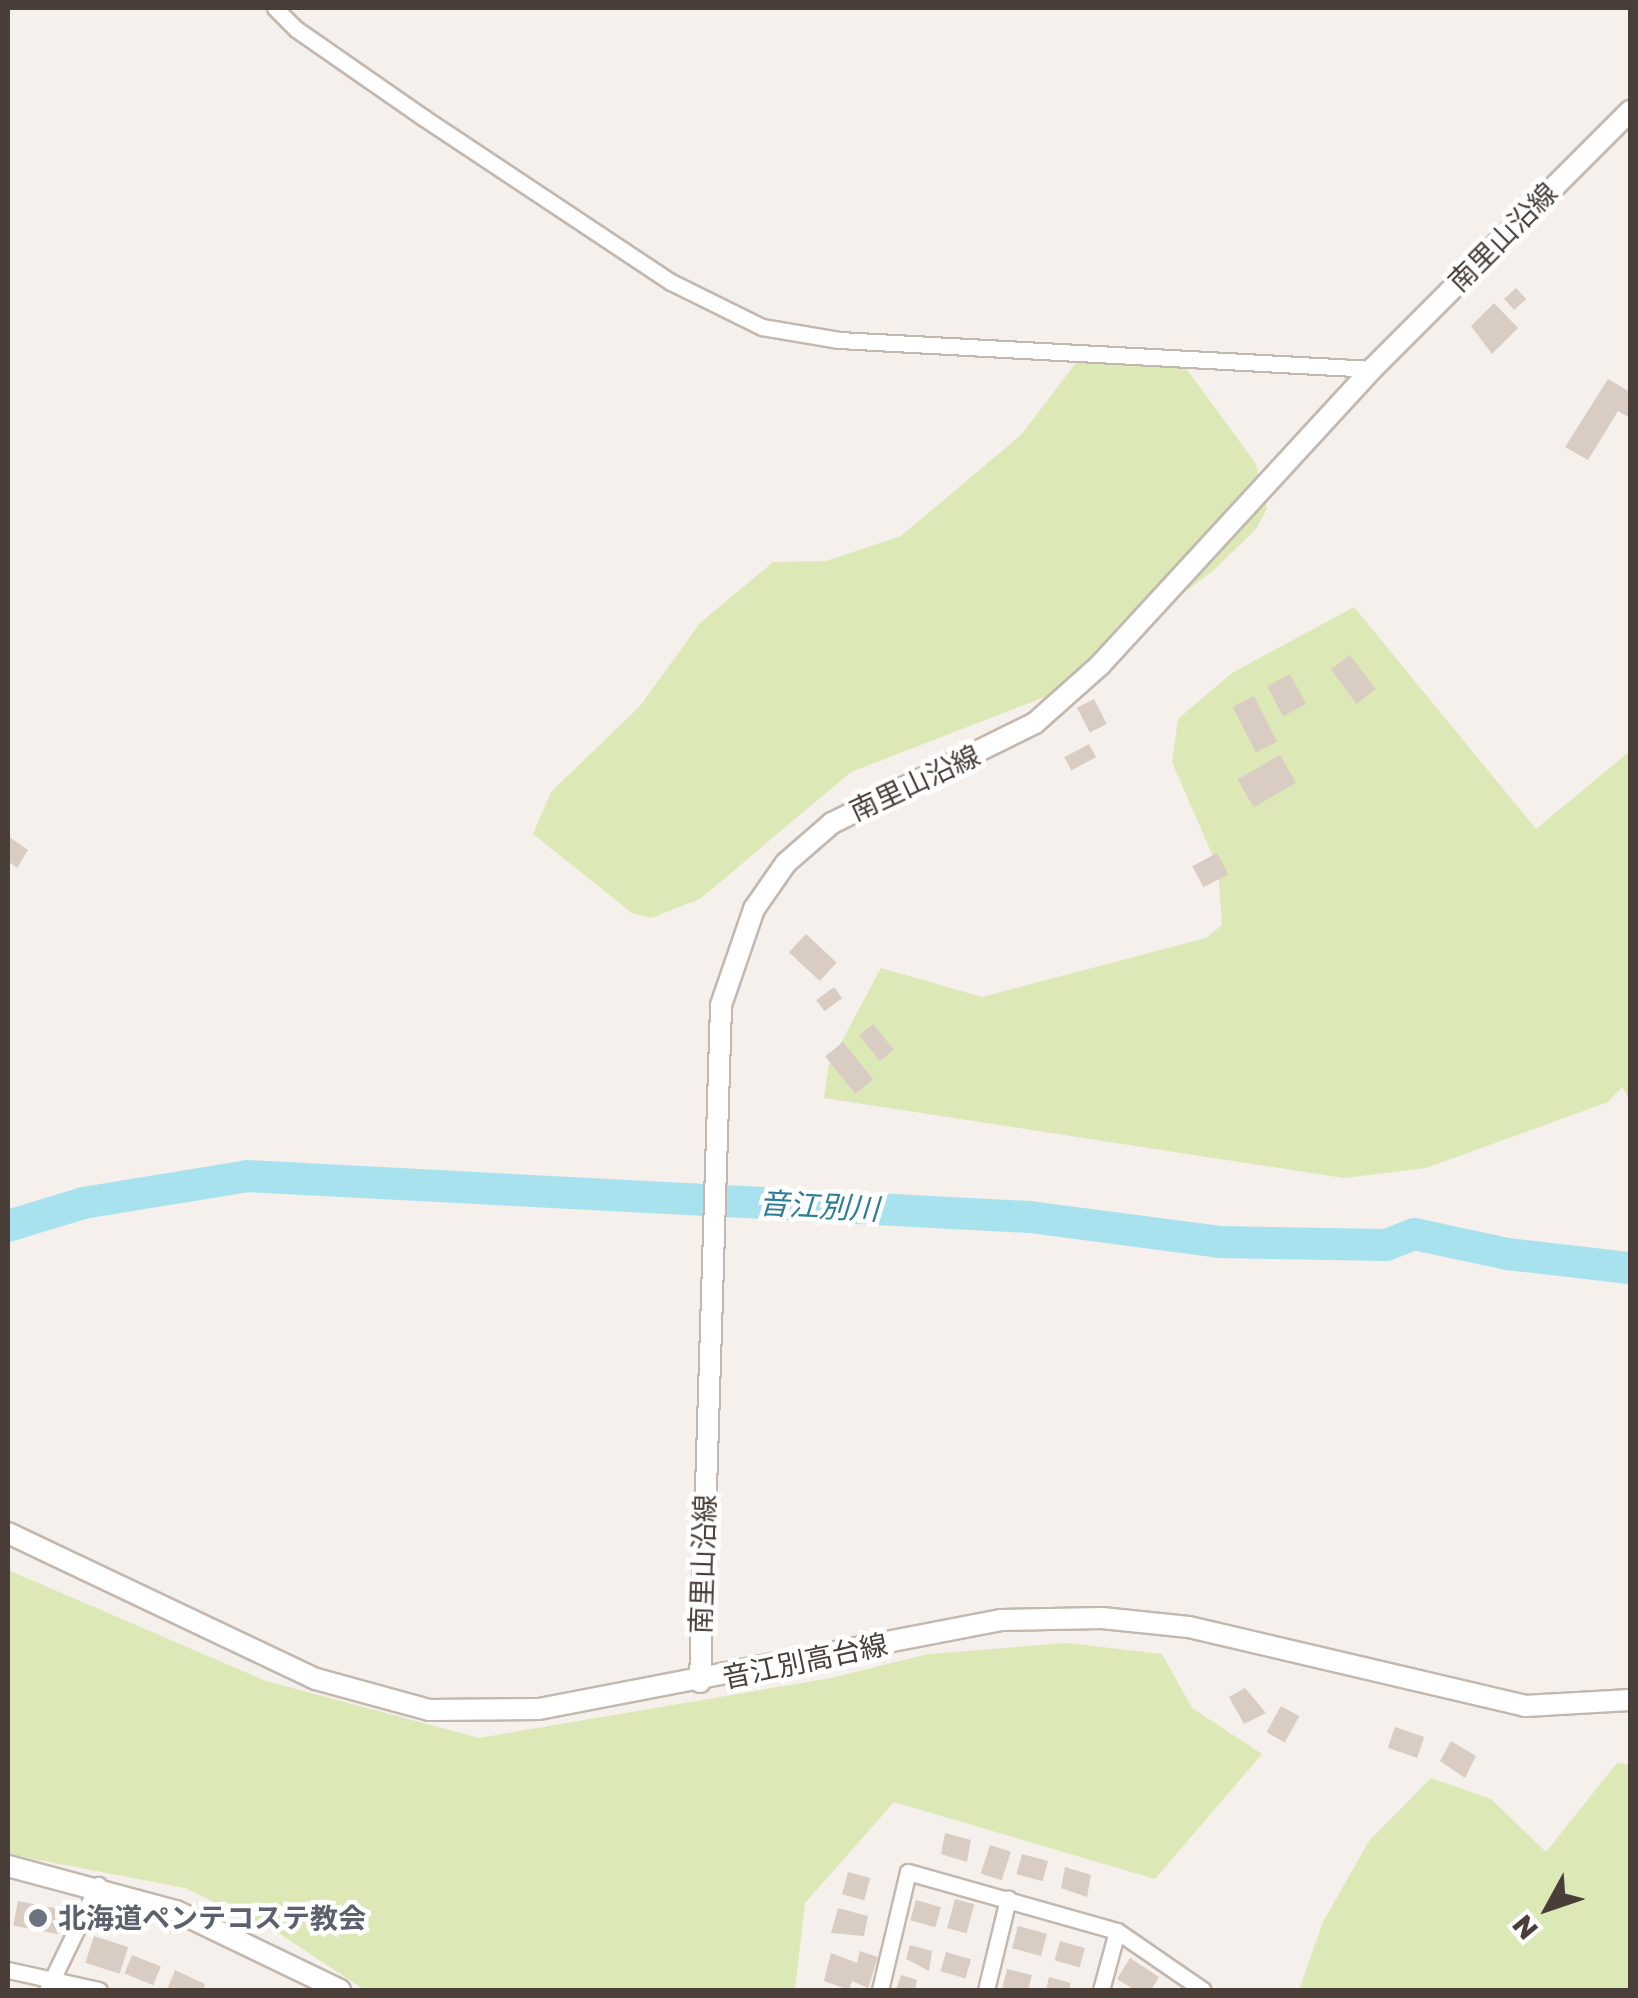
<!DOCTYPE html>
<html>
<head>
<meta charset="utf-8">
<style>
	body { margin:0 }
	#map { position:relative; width:1638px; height:1998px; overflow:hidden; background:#f5f0eb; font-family:"Golos Text","Noto Sans JP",sans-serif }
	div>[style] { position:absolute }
	.green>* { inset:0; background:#dce8b5 }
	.river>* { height:32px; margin:-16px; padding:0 16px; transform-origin:16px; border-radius:16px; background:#a9e2ef }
	.building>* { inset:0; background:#d9ccc3; transform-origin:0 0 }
	.roads { filter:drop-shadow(2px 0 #c3b8b0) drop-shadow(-2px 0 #c3b8b0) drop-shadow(0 2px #c3b8b0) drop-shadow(0 -2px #c3b8b0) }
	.minor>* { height:15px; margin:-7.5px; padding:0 7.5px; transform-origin:7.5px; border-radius:7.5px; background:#fff }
	.tertiary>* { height:20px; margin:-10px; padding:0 10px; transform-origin:10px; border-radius:10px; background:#fff }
	.dots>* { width:28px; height:28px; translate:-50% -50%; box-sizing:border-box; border:5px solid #fff; border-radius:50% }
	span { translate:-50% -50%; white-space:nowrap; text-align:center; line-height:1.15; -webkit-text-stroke:9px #fff; paint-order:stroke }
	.street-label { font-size:28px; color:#493f38 }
	.worship-label { font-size:28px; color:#5b616d; font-weight:700 }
	.left { translate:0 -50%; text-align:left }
	.water-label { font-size:30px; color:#2c7e93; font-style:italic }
	.frame { position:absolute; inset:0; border:10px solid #493f38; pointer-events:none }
	.north { position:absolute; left:1498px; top:1858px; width:100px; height:100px; -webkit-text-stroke:8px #fff; paint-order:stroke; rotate:230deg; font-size:28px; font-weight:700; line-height:40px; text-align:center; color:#493f38 }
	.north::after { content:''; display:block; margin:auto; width:35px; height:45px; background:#493f38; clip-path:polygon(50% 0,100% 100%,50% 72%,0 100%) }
</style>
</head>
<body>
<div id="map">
	<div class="green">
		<div style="clip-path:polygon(1088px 347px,1183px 364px,1256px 464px,1267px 509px,1256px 529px,1215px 569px,1055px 693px,851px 772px,700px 899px,651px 918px,632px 913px,533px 834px,551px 792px,640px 706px,700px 623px,773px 562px,826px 561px,901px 536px,1021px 435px)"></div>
		<div style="clip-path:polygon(1354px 607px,1536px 829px,1630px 751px,1630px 1100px,1622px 1087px,1608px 1102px,1426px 1168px,1344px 1178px,824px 1098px,829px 1065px,881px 968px,982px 997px,1206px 938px,1222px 925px,1218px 868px,1172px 762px,1178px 719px,1232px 673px)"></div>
		<div style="clip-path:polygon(8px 1570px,266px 1681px,479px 1738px,831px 1678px,928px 1654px,1067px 1643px,1162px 1654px,1192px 1708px,1262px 1754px,1155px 1879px,894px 1802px,805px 1903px,795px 1990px,365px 1990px,280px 1934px,185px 1888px,8px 1854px)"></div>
		<div style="clip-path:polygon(1617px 1763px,1630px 1765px,1630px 1990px,1299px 1990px,1323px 1922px,1369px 1841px,1431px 1778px,1491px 1799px,1546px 1852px)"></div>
	</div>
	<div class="river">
		<div style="left:8px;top:1226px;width:78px;rotate:-17deg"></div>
		<div style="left:83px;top:1203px;width:166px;rotate:-9.3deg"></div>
		<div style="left:247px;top:1176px;width:784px;rotate:3deg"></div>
		<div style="left:1030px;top:1217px;width:191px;rotate:7.5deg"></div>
		<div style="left:1219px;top:1242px;width:167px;rotate:1deg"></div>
		<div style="left:1386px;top:1245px;width:30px;rotate:-21deg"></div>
		<div style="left:1414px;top:1234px;width:95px;rotate:12.1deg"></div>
		<div style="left:1507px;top:1254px;width:124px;rotate:6.5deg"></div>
	</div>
	<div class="building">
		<div style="left:1516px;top:288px;width:15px;height:16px;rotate:48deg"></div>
		<div style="clip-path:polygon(1494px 303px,1518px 328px,1492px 354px,1471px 326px)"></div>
		<div style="clip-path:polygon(1608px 379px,1630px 392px,1630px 418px,1618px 411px,1588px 460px,1565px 447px)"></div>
		<div style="left:1350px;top:655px;width:43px;height:24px;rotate:53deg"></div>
		<div style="left:1290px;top:674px;width:34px;height:26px;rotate:62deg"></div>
		<div style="left:1254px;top:696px;width:51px;height:24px;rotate:63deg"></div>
		<div style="left:1094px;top:699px;width:28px;height:19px;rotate:63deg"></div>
		<div style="left:1089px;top:744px;width:15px;height:28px;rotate:62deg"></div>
		<div style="left:1280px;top:755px;width:32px;height:49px;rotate:60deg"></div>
		<div style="clip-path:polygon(8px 836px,28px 850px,17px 868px,8px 861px)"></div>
		<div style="left:1217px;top:853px;width:24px;height:28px;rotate:62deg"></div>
		<div style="left:806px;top:934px;width:42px;height:25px;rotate:43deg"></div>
		<div style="left:834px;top:987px;width:14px;height:22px;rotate:54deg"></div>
		<div style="left:873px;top:1024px;width:33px;height:18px;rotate:51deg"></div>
		<div style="left:843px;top:1042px;width:48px;height:23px;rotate:51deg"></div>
		<div style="clip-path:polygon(1245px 1688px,1266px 1713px,1244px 1724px,1229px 1697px)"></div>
		<div style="left:1281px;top:1706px;width:21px;height:30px;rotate:29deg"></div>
		<div style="left:1395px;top:1727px;width:31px;height:22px;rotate:19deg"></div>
		<div style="clip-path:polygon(1451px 1741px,1476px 1756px,1465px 1778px,1440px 1761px)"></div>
		<div style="clip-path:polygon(945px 1833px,971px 1840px,967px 1862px,941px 1854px)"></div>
		<div style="left:990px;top:1845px;width:22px;height:30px;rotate:18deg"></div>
		<div style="left:1022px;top:1854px;width:27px;height:21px;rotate:15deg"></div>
		<div style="clip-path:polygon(1065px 1867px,1091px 1875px,1087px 1897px,1061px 1888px)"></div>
		<div style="left:848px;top:1872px;width:23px;height:23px;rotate:15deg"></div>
		<div style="left:955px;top:1899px;width:20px;height:30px;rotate:15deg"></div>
		<div style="left:916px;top:1900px;width:26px;height:21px;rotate:16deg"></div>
		<div style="left:18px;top:1901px;width:46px;height:25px;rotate:11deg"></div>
		<div style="clip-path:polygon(838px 1908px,868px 1916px,864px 1936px,831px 1933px)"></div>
		<div style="left:1018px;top:1926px;width:30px;height:23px;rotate:15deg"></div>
		<div style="left:94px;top:1936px;width:36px;height:28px;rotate:18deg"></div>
		<div style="left:1060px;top:1941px;width:26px;height:20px;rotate:16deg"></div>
		<div style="clip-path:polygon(910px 1945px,932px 1951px,929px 1971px,906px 1959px)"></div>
		<div style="clip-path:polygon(860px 1951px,878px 1957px,868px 1988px,852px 1981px,849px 1990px,824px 1981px,831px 1953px,857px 1963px)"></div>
		<div style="left:946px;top:1952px;width:26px;height:20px;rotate:16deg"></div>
		<div style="left:132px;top:1955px;width:31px;height:20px;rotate:22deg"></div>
		<div style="clip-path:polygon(1130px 1958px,1159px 1977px,1151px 1990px,1135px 1990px,1117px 1979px)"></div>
		<div style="clip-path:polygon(1007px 1969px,1032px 1975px,1028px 1990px,1002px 1990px)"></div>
		<div style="clip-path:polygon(175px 1970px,205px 1984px,203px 1990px,167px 1990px)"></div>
		<div style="clip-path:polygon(901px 1975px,917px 1980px,915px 1990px,896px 1990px)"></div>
		<div style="clip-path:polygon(1049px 1977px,1071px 1983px,1069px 1990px,1046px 1990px)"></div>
	</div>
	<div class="roads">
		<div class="minor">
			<div style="left:275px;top:8px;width:30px;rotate:45deg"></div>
			<div style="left:296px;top:29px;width:156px;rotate:34.8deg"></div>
			<div style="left:424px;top:118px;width:296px;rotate:33.6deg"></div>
			<div style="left:671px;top:282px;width:102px;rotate:26.3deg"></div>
			<div style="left:762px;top:327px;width:78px;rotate:9.6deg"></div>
			<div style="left:839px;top:340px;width:534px;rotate:3.11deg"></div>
			<div style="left:8px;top:1970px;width:93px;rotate:12.4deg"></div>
			<div style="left:47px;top:1990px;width:117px;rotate:-64.1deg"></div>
			<div style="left:880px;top:1990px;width:121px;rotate:-76.7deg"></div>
			<div style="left:908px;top:1872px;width:217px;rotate:15.8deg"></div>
			<div style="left:1117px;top:1931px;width:104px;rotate:34.5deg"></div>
			<div style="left:986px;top:1990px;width:94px;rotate:-76.4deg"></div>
			<div style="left:1101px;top:1990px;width:61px;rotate:-74.8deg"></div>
		</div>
		<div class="tertiary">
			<div style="left:8px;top:1533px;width:341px;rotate:25.4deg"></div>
			<div style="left:316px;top:1679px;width:117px;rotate:15.3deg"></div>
			<div style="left:429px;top:1710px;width:110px;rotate:-0.5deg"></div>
			<div style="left:539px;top:1709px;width:470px;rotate:-10.9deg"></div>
			<div style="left:1001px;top:1620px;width:101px;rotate:-1.1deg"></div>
			<div style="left:1102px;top:1618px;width:87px;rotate:5.9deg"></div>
			<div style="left:1189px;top:1627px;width:345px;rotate:13.2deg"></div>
			<div style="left:1525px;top:1706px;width:105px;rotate:-3.3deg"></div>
			<div style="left:700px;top:1682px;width:677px;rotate:-88.22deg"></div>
			<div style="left:721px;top:1005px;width:102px;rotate:-71deg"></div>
			<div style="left:754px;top:909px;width:56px;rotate:-55.2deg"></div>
			<div style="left:786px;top:863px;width:61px;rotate:-41deg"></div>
			<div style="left:832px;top:823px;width:226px;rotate:-26.2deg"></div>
			<div style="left:1035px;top:723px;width:87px;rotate:-41.7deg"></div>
			<div style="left:1100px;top:665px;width:402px;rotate:-47.4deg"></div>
			<div style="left:1372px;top:369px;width:365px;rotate:-45deg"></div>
			<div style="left:8px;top:1866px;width:174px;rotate:15deg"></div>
			<div style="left:176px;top:1911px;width:182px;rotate:25.7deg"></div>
		</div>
	</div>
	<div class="dots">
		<div style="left:38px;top:1918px;background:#6b7280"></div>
	</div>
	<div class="street-label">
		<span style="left:1503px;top:237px;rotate:-45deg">南里山沿線</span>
		<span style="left:915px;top:783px;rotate:-25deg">南里山沿線</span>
		<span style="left:703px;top:1564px;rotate:-88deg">南里山沿線</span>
		<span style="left:805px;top:1661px;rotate:-12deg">音江別高台線</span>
	</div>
	<div class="worship-label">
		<span class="left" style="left:58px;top:1918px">北海道ペンテコステ教会</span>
	</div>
	<div class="water-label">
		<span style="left:819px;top:1206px;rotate:3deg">音江別川</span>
	</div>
	<div class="frame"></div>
	<div class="north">N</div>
</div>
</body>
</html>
